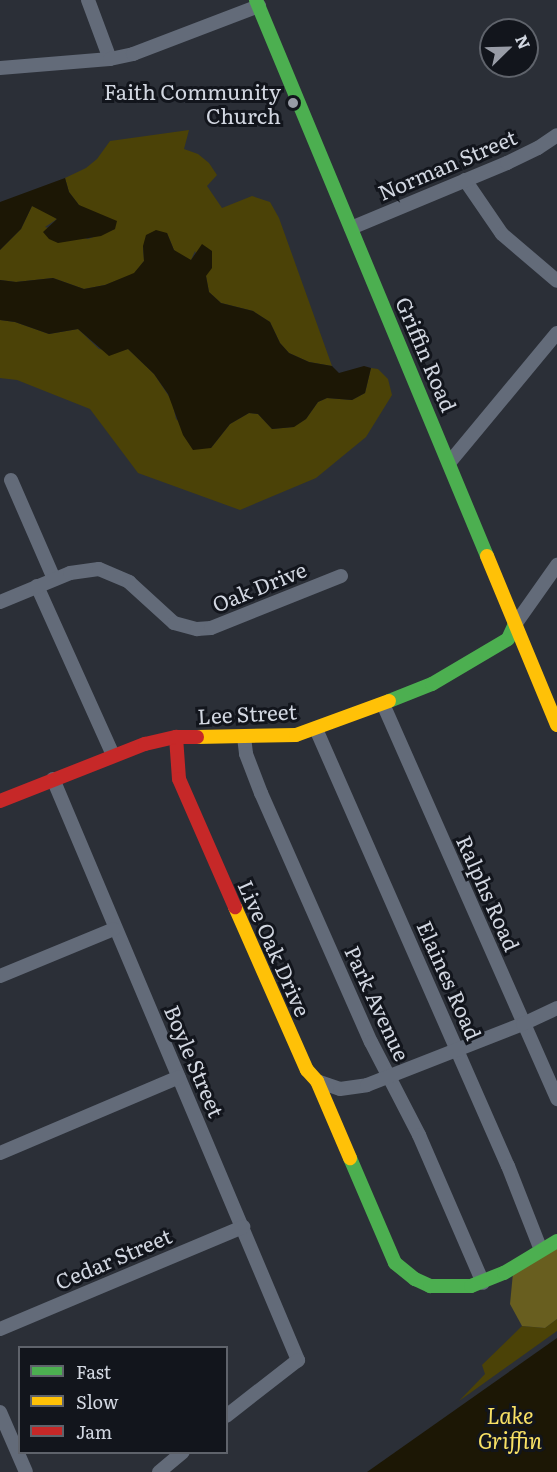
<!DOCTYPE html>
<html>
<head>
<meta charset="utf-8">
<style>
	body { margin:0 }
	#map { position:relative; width:557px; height:1472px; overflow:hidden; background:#2b2f37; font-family:Literata,serif }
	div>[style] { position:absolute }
	.green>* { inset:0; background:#4b4207 }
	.forest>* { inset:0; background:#685e1f }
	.water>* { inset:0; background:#1c1705 }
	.street>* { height:14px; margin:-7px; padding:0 7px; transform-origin:7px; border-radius:7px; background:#636b79 }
	.fast>* { height:14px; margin:-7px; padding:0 7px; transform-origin:7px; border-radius:7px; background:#4caf50 }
	.slow>* { height:14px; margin:-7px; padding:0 7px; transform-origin:7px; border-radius:7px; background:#ffc107 }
	.jam>* { height:14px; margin:-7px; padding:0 7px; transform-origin:7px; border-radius:7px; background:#c62828 }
	.dots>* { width:16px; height:16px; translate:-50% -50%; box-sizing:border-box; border:3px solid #12151c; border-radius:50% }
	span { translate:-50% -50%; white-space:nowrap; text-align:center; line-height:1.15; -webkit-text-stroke:6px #12151c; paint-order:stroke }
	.poi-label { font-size:21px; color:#d2d7e1 }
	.right { translate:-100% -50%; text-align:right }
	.street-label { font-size:21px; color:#d2d7e1 }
	.water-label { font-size:22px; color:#f8e165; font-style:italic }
	.legend { position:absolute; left:18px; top:1346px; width:210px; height:108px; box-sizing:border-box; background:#12151c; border:2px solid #5f636b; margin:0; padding:8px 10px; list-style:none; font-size:18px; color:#d2d7e1 }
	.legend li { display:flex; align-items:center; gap:12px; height:30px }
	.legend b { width:30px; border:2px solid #5f636b }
	.north { position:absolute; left:479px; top:18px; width:60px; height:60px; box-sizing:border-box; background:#12151c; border:2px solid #5f636b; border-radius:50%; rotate:67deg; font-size:16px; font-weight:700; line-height:24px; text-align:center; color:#d2d7e1 }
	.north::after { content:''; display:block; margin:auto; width:21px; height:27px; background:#989ca6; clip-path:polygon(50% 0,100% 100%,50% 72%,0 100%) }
</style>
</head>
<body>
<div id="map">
	<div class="green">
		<div style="clip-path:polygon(189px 130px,184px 149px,198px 154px,209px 163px,217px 175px,207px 186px,222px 208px,252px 196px,270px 202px,279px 218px,332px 366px,309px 362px,289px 353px,280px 343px,270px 322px,253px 311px,221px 303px,209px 292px,206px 276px,195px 251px,191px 260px,180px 256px,174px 250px,167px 233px,143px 246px,144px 261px,134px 274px,105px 285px,84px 289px,53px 278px,16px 282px,0 280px,0 250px,21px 229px,32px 206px,41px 209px,57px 219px,45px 227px,88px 239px,115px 229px,79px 205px,69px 192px,65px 178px,86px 168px,97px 159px,110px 141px)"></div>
		<div style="clip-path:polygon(0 320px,15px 322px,49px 334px,78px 329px,99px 349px,117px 352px,128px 349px,154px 374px,172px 401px,176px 419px,211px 448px,230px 424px,249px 413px,258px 414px,272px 429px,293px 427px,306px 419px,318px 402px,327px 398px,352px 400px,365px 393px,371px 368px,378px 369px,388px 379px,392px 395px,366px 437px,316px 478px,240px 510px,138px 473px,90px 409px,17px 380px,0 378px)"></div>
		<div style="clip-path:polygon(557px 1319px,557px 1331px,459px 1401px,485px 1374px,482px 1365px,522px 1326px,545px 1328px)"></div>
	</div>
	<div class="forest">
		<div style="clip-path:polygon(557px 1239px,557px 1319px,545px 1328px,522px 1326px,510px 1304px,513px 1273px)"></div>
	</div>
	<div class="water">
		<div style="clip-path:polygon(65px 178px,69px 192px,79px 205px,117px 221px,115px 229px,101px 236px,58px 243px,49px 239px,43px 232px,57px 219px,32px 206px,21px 229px,0 250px,0 202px)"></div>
		<div style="clip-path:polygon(156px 230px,167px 233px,174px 250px,191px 260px,202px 244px,212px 251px,212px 268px,206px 276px,209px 292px,221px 303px,253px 311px,270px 322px,280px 343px,289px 353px,309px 362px,332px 366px,339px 373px,364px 366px,371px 368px,365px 393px,352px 400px,327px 398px,318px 402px,306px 419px,294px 427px,272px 429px,258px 414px,249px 413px,230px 424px,211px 448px,193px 450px,183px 435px,168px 394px,154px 374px,128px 349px,109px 356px,78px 329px,49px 334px,15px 322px,0 320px,0 280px,16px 282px,53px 278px,84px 289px,105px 285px,134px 273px,144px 261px,143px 246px,146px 235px)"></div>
		<div style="clip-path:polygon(557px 1338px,557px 1472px,367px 1472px)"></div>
	</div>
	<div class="street">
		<div style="left:88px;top:0;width:63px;rotate:69.6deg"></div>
		<div style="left:0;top:68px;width:110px;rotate:-4.7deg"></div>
		<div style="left:110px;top:59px;width:24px;rotate:-12deg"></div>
		<div style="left:133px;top:54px;width:135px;rotate:-20.9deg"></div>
		<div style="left:465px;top:180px;width:65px;rotate:55.6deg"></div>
		<div style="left:502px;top:234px;width:72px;rotate:40.5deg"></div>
		<div style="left:351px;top:228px;width:169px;rotate:-22.6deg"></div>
		<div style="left:507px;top:163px;width:34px;rotate:-26deg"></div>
		<div style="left:538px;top:148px;width:23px;rotate:-34deg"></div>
		<div style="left:449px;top:463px;width:169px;rotate:-50.3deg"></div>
		<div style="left:11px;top:480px;width:108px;rotate:66.5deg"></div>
		<div style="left:37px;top:586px;width:185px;rotate:65.8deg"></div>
		<div style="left:0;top:602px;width:76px;rotate:-22.5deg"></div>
		<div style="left:70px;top:573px;width:29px;rotate:-8deg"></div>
		<div style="left:99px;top:569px;width:33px;rotate:23deg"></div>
		<div style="left:129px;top:582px;width:61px;rotate:42.3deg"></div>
		<div style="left:174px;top:623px;width:24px;rotate:15deg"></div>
		<div style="left:197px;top:629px;width:14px;rotate:-4deg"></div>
		<div style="left:211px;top:628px;width:140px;rotate:-21.8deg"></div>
		<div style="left:514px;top:626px;width:75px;rotate:-54.8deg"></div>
		<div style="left:383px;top:704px;width:432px;rotate:66.2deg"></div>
		<div style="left:316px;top:729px;width:477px;rotate:66.3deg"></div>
		<div style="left:508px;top:1166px;width:90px;rotate:68.6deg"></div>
		<div style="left:244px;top:737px;width:17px;rotate:83deg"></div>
		<div style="left:246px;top:754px;width:42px;rotate:69deg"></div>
		<div style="left:261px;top:793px;width:272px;rotate:66.2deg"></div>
		<div style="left:371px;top:1042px;width:105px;rotate:62.7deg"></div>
		<div style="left:419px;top:1135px;width:161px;rotate:66.6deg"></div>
		<div style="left:53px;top:779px;width:631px;rotate:67.14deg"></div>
		<div style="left:298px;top:1360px;width:91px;rotate:142.1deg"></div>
		<div style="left:0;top:976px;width:123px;rotate:-22.4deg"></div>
		<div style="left:317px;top:1081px;width:24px;rotate:19deg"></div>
		<div style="left:340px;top:1089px;width:27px;rotate:-8deg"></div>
		<div style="left:367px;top:1085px;width:168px;rotate:-21.4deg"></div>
		<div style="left:523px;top:1024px;width:38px;rotate:-25deg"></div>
		<div style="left:0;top:1153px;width:194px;rotate:-23deg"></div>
		<div style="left:0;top:1329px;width:264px;rotate:-22.8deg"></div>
		<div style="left:0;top:1412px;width:65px;rotate:66.6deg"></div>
		<div style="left:159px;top:1472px;width:31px;rotate:-40deg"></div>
	</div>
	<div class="fast">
		<div style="left:256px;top:0;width:602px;rotate:67.44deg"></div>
		<div style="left:389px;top:701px;width:46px;rotate:-21.6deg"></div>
		<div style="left:432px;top:684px;width:88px;rotate:-30.6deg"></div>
		<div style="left:508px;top:639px;width:14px;rotate:-65deg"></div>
		<div style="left:350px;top:1158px;width:114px;rotate:66.8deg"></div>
		<div style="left:395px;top:1263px;width:26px;rotate:39deg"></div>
		<div style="left:415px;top:1279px;width:17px;rotate:25deg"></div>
		<div style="left:430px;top:1286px;width:41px"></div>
		<div style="left:471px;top:1286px;width:35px;rotate:-22deg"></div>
		<div style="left:504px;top:1273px;width:62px;rotate:-31.1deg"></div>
	</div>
	<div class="slow">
		<div style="left:487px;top:556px;width:183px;rotate:67.5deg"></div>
		<div style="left:197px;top:737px;width:99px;rotate:-1.2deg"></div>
		<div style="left:296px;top:735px;width:99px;rotate:-20.1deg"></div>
		<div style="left:235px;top:907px;width:178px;rotate:66.2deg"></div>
		<div style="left:307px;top:1070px;width:15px;rotate:48deg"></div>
		<div style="left:317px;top:1081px;width:84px;rotate:66.8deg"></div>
	</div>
	<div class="jam">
		<div style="left:176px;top:737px;width:42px;rotate:85.9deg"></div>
		<div style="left:179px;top:779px;width:140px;rotate:66.4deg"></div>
		<div style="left:0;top:801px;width:156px;rotate:-21.5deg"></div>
		<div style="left:145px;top:744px;width:32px;rotate:-13deg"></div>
		<div style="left:176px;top:737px;width:21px"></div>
	</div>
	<div class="dots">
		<div style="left:293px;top:103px;background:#989ca6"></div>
	</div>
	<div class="poi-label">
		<span class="right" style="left:281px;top:103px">Faith Community<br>Church</span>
	</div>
	<div class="street-label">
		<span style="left:447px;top:164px;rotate:-23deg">Norman Street</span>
		<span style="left:427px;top:354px;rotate:67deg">Griffin Road</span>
		<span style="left:259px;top:586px;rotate:-22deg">Oak Drive</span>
		<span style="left:247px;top:713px;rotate:-3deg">Lee Street</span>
		<span style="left:489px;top:893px;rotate:66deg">Ralphs Road</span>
		<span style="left:275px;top:948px;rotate:66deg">Live Oak Drive</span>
		<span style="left:450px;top:980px;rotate:66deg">Elaines Road</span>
		<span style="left:378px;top:1003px;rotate:65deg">Park Avenue</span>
		<span style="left:195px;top:1061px;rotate:67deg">Boyle Street</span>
		<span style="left:113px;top:1258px;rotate:-23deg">Cedar Street</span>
	</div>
	<div class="water-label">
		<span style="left:510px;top:1427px">Lake<br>Griffin</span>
	</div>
	<ul class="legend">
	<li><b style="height:8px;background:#4caf50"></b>Fast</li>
	<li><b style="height:8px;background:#ffc107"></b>Slow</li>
	<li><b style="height:8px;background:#c62828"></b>Jam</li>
	</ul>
	<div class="north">N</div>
</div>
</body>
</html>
